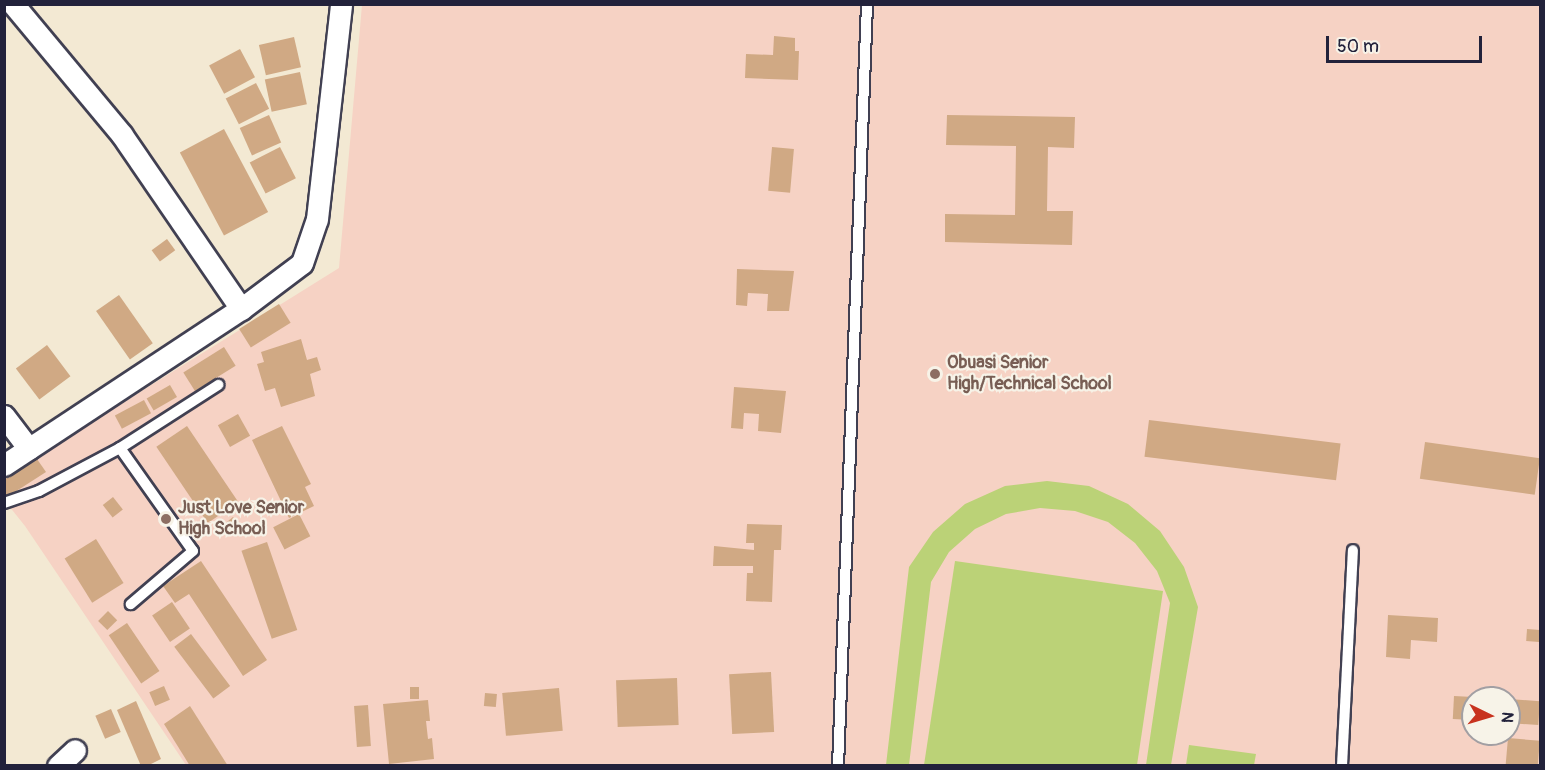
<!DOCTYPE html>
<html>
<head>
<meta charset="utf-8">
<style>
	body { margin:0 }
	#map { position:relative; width:1545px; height:770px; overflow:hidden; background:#f3e9d3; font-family:Pangolin,sans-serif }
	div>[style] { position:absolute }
	.built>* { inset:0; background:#f6d2c4 }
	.green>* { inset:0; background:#bbd277 }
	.building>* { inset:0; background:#d0a984; transform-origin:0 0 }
	.roads { filter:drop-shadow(2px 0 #414052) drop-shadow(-2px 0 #414052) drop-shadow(0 2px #414052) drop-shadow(0 -2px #414052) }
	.lane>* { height:10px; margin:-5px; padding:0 5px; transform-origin:5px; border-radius:5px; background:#fff }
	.street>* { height:21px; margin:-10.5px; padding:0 10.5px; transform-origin:10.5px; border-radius:10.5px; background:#fff }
	.dots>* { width:16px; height:16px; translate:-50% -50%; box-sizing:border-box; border:3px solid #f7f3e8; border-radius:50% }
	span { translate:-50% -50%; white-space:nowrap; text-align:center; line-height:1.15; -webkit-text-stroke:4.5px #f7f3e8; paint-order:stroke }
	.education-label { font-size:18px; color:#785e54; font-weight:700 }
	.left { translate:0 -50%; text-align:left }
	.frame { position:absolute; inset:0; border:6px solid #22223b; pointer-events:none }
	.north { position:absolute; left:1461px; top:686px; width:60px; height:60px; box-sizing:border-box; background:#f7f3e8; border:2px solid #a29fa3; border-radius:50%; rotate:95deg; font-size:16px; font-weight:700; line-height:24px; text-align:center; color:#22223b }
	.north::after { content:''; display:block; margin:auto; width:21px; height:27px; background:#c8321e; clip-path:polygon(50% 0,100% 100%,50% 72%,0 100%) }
	.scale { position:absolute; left:1326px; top:36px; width:156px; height:27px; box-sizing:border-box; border:3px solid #22223b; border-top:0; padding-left:8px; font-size:18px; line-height:21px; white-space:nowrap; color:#22223b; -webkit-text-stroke:4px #f7f3e8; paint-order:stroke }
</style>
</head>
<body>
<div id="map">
	<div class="built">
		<div style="clip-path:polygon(evenodd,362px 5px,1540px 5px,1540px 765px,186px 765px,25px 526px,5px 501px,5px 476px,339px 268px,362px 5px,1473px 698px,1509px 698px,1509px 734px,1473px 734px,1473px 698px)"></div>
	</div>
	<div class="green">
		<div style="clip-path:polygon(1047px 481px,1089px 486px,1128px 504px,1160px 531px,1184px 567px,1198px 607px,1171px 765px,1146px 765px,1170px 603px,1157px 571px,1135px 543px,1108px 522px,1075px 511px,1040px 508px,1006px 514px,975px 529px,949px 552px,931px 582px,909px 765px,886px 765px,909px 567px,933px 532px,965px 504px,1005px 486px)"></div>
		<div style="clip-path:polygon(955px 561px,1163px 591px,1137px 765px,924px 765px)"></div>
		<div style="clip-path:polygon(1189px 745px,1256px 754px,1254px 765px,1186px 765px)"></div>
	</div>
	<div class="building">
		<div style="clip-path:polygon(774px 36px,795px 38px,795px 51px,799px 51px,798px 80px,745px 78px,746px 54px,773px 55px)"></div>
		<div style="left:294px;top:37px;width:31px;height:36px;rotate:77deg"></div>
		<div style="left:240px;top:49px;width:32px;height:35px;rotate:62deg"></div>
		<div style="left:300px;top:72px;width:33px;height:36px;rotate:78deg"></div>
		<div style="left:256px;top:83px;width:29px;height:34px;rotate:63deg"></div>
		<div style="left:269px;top:115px;width:30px;height:32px;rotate:66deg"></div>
		<div style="clip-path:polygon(947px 115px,1075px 117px,1074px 148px,1048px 147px,1047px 211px,1073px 211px,1072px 245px,945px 242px,945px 214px,1015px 215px,1016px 146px,946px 145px)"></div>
		<div style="left:224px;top:129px;width:94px;height:50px;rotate:62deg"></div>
		<div style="left:280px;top:147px;width:35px;height:34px;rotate:63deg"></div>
		<div style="left:772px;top:147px;width:22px;height:44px;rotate:5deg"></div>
		<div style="left:167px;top:239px;width:14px;height:19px;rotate:54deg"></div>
		<div style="clip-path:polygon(737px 269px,794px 271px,789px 311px,767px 311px,768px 294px,748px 293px,747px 306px,736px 305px)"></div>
		<div style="left:119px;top:295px;width:59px;height:28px;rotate:55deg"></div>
		<div style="left:279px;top:304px;width:22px;height:47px;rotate:58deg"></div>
		<div style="clip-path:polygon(301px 339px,307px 360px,317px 357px,321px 370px,310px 374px,315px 396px,281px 407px,275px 388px,265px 391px,257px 364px,264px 362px,261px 352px)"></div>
		<div style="left:47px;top:345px;width:39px;height:39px;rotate:53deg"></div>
		<div style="left:224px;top:347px;width:22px;height:48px;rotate:58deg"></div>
		<div style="left:170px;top:385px;width:14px;height:27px;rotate:60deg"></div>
		<div style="clip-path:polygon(734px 387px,786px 391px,781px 433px,758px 431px,759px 414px,744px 413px,743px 429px,731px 428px)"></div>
		<div style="left:144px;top:400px;width:15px;height:33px;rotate:62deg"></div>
		<div style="left:238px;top:414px;width:25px;height:23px;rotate:61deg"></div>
		<div style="left:1149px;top:420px;width:193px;height:37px;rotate:7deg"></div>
		<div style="left:187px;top:426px;width:92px;height:37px;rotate:56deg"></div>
		<div style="clip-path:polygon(282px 426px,311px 484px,305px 487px,314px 506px,289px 518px,252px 440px)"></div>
		<div style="left:1425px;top:442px;width:116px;height:37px;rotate:8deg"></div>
		<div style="clip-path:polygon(37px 459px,46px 472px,4px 499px,4px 480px)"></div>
		<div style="left:113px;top:497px;width:16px;height:13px;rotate:52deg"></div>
		<div style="left:299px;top:514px;width:25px;height:29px;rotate:63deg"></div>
		<div style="left:233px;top:517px;width:13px;height:11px;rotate:51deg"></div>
		<div style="clip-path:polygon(747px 524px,782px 525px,781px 550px,774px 550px,772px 602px,746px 601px,747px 573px,753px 573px,753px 566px,713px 566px,714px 546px,754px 550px,754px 543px,746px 543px)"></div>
		<div style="left:96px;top:539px;width:52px;height:37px;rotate:58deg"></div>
		<div style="left:267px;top:542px;width:93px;height:27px;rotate:71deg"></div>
		<div style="clip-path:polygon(201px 561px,267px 660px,243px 676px,189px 594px,175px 603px,163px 586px)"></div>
		<div style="left:172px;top:602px;width:32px;height:24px;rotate:56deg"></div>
		<div style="left:108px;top:611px;width:13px;height:14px;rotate:45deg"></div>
		<div style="clip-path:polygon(1388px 615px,1438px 618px,1437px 642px,1411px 640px,1410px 659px,1386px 657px)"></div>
		<div style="left:127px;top:623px;width:58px;height:22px;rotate:56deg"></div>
		<div style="left:1527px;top:629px;width:13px;height:12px;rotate:4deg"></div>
		<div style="left:191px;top:634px;width:65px;height:21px;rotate:53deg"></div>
		<div style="left:771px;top:672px;width:60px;height:42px;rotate:87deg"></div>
		<div style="left:677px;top:678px;width:47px;height:61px;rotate:88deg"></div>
		<div style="left:164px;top:686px;width:15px;height:16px;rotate:67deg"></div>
		<div style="left:410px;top:687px;width:9px;height:12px"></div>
		<div style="left:559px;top:688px;width:43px;height:57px;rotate:85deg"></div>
		<div style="left:485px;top:693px;width:12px;height:13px;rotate:5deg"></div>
		<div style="left:1454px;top:696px;width:19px;height:23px;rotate:3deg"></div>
		<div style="left:1509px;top:699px;width:31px;height:24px;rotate:4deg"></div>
		<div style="clip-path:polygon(428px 700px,430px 721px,426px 721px,428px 739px,432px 738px,434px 759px,389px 764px,383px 704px)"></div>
		<div style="clip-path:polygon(136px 701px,161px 759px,147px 766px,141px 766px,117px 710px)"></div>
		<div style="left:368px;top:705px;width:41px;height:14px;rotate:86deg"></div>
		<div style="clip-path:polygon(190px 706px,228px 766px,190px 766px,164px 724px)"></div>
		<div style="left:111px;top:709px;width:25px;height:17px;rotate:67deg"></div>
		<div style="left:1508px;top:738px;width:32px;height:28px;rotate:5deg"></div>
	</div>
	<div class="roads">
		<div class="lane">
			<div style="left:120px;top:448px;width:117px;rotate:-32.7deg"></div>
			<div style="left:4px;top:503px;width:37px;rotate:-19deg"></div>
			<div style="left:39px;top:491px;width:92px;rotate:-28deg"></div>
			<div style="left:120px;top:448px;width:126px;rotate:54.7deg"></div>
			<div style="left:193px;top:551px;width:82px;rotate:139.5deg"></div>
			<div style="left:838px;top:766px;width:763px;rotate:-87.82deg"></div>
			<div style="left:1342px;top:766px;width:216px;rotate:-87.1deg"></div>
		</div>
		<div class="street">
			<div style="left:13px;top:4px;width:170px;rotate:50.2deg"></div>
			<div style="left:122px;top:135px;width:211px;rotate:55.6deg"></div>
			<div style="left:4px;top:416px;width:41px;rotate:52.9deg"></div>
			<div style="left:4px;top:465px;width:284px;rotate:-33.4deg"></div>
			<div style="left:241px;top:309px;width:76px;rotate:-37deg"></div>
			<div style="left:302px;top:263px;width:46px;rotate:-71.2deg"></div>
			<div style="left:317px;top:219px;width:216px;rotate:-83.6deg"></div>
			<div style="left:58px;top:766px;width:23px;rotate:-43deg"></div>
		</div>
	</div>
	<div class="dots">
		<div style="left:935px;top:374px;background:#8d6e63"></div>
		<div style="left:166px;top:519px;background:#8d6e63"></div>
	</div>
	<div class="education-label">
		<span class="left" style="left:947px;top:374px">Obuasi Senior<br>High/Technical School</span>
		<span class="left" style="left:178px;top:519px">Just Love Senior<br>High School</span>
	</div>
	<div class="frame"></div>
	<div class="north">N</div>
	<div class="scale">50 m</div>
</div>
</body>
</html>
